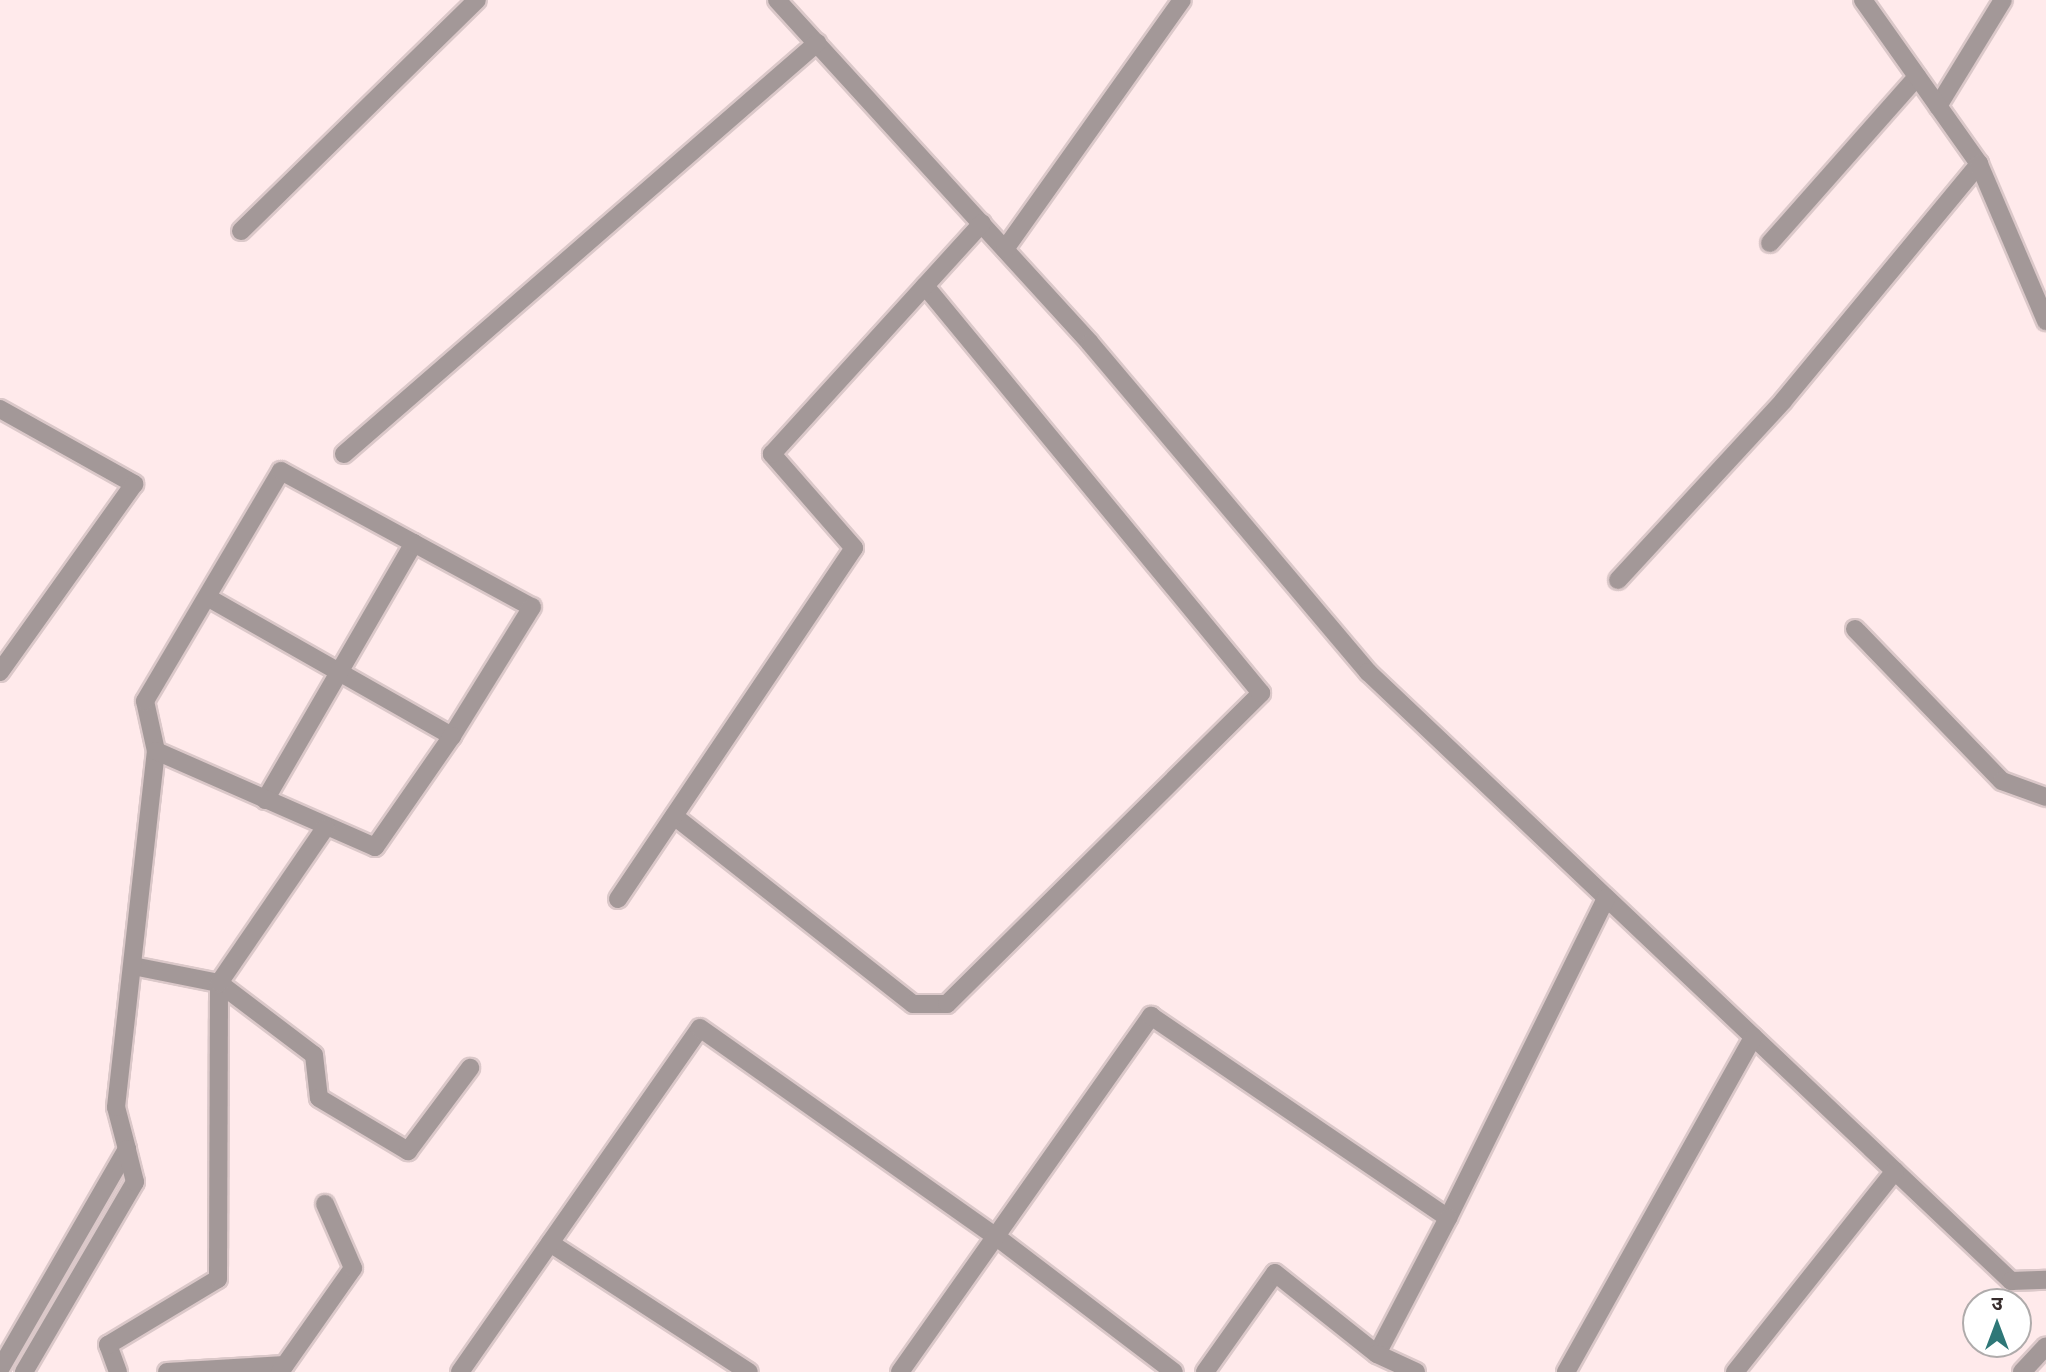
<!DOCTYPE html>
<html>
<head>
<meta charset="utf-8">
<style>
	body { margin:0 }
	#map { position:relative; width:2046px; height:1372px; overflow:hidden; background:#ffeaeb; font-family:Karla,"Noto Sans Devanagari",sans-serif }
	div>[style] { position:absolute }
	.roads { filter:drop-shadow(2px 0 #dbc8c9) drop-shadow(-2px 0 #dbc8c9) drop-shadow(0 2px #dbc8c9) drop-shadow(0 -2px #dbc8c9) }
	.minor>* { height:18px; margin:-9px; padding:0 9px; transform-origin:9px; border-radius:9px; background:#a39898 }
	.tertiary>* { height:18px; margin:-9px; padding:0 9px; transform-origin:9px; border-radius:9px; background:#a39898 }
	span { translate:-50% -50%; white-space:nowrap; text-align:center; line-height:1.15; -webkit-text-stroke:7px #fff; paint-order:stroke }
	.north { position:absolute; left:1962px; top:1288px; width:70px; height:70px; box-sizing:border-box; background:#fff; border:2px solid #afabab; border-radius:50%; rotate:0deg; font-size:19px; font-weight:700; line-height:28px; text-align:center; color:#362c2c }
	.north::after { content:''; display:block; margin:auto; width:24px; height:32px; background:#2e7777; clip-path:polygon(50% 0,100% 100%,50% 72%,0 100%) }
</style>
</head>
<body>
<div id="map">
	<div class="roads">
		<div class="minor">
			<div style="left:777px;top:0;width:464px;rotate:47.6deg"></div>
			<div style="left:1090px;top:343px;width:431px;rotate:49.8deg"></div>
			<div style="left:1368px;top:672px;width:886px;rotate:43.44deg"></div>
			<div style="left:2011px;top:1281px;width:35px;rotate:-2deg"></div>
			<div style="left:1938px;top:106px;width:124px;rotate:-58.5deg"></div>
			<div style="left:241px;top:231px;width:330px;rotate:-44.4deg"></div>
			<div style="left:1770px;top:243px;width:222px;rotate:-48.5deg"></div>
			<div style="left:1005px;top:249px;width:305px;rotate:-54.6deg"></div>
			<div style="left:0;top:409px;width:154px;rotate:29.2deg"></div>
			<div style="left:134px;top:484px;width:231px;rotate:125.5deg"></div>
			<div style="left:344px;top:454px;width:627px;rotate:-40.99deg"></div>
			<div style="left:1618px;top:580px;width:243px;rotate:-47.3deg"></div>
			<div style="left:1783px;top:401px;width:308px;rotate:-50.4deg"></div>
			<div style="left:207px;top:597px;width:282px;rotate:29.6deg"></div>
			<div style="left:1855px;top:629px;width:211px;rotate:46deg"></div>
			<div style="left:2002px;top:781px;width:47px;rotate:20deg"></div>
			<div style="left:265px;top:800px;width:297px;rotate:-59.9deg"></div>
			<div style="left:674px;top:816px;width:304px;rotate:38.2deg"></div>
			<div style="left:913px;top:1004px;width:34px"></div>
			<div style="left:947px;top:1004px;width:442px;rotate:-44.7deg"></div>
			<div style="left:1261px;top:693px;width:528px;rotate:-129.54deg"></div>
			<div style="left:618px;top:899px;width:423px;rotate:-56.1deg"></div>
			<div style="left:854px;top:548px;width:125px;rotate:-131.1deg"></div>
			<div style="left:772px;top:454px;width:312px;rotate:-47.7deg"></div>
			<div style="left:133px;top:966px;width:88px;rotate:11.2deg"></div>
			<div style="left:219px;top:983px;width:119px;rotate:37.2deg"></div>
			<div style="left:314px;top:1055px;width:43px;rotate:83.4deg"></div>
			<div style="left:319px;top:1098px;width:104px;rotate:30.8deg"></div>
			<div style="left:408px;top:1151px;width:104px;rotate:-53.2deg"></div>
			<div style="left:1448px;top:1218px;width:357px;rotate:-63.7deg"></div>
			<div style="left:550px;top:1243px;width:237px;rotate:33deg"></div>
			<div style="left:0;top:1369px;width:254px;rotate:-60deg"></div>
			<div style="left:127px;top:1149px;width:43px;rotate:-104.7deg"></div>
			<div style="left:116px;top:1107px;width:358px;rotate:-83.6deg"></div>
			<div style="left:156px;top:751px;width:51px;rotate:-102.4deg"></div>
			<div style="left:145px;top:701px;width:267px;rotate:-59.4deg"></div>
			<div style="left:281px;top:471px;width:285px;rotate:28.5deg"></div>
			<div style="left:532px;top:607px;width:152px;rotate:121.8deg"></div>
			<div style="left:452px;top:736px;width:135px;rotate:124.7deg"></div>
			<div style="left:375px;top:847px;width:239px;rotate:-156.3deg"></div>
			<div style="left:24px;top:1372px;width:220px;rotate:-59.7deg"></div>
			<div style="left:135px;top:1182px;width:34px;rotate:-104deg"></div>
			<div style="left:118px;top:1372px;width:29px;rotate:-110deg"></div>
			<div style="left:108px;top:1345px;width:128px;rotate:-31deg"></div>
			<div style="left:218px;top:1279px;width:296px;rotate:-89.8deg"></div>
			<div style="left:219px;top:983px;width:188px;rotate:-55.6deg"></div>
			<div style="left:167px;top:1372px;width:118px;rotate:-3.4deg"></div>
			<div style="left:280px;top:1372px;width:127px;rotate:-54.9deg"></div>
			<div style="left:353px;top:1268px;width:70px;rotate:-113.6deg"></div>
			<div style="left:460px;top:1372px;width:419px;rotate:-55.1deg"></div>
			<div style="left:700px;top:1028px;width:365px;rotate:35.2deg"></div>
			<div style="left:998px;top:1238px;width:221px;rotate:37.3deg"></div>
			<div style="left:900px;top:1372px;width:436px;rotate:-54.8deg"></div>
			<div style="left:1151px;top:1016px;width:359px;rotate:34.2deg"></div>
			<div style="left:1448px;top:1218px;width:153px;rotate:117.6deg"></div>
			<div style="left:1205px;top:1372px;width:121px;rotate:-54.7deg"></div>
			<div style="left:1275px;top:1273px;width:130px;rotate:38.5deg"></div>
			<div style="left:1377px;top:1354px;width:43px;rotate:24.8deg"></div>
			<div style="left:1566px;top:1372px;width:384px;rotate:-60.8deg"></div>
			<div style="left:1735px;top:1372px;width:257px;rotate:-51.5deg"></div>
			<div style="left:2022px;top:1372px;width:35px;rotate:-47deg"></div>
		</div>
		<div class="tertiary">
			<div style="left:1863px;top:0;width:201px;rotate:54.7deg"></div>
			<div style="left:1979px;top:164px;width:171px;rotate:66.9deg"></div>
		</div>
	</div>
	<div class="north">उ</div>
</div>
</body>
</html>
